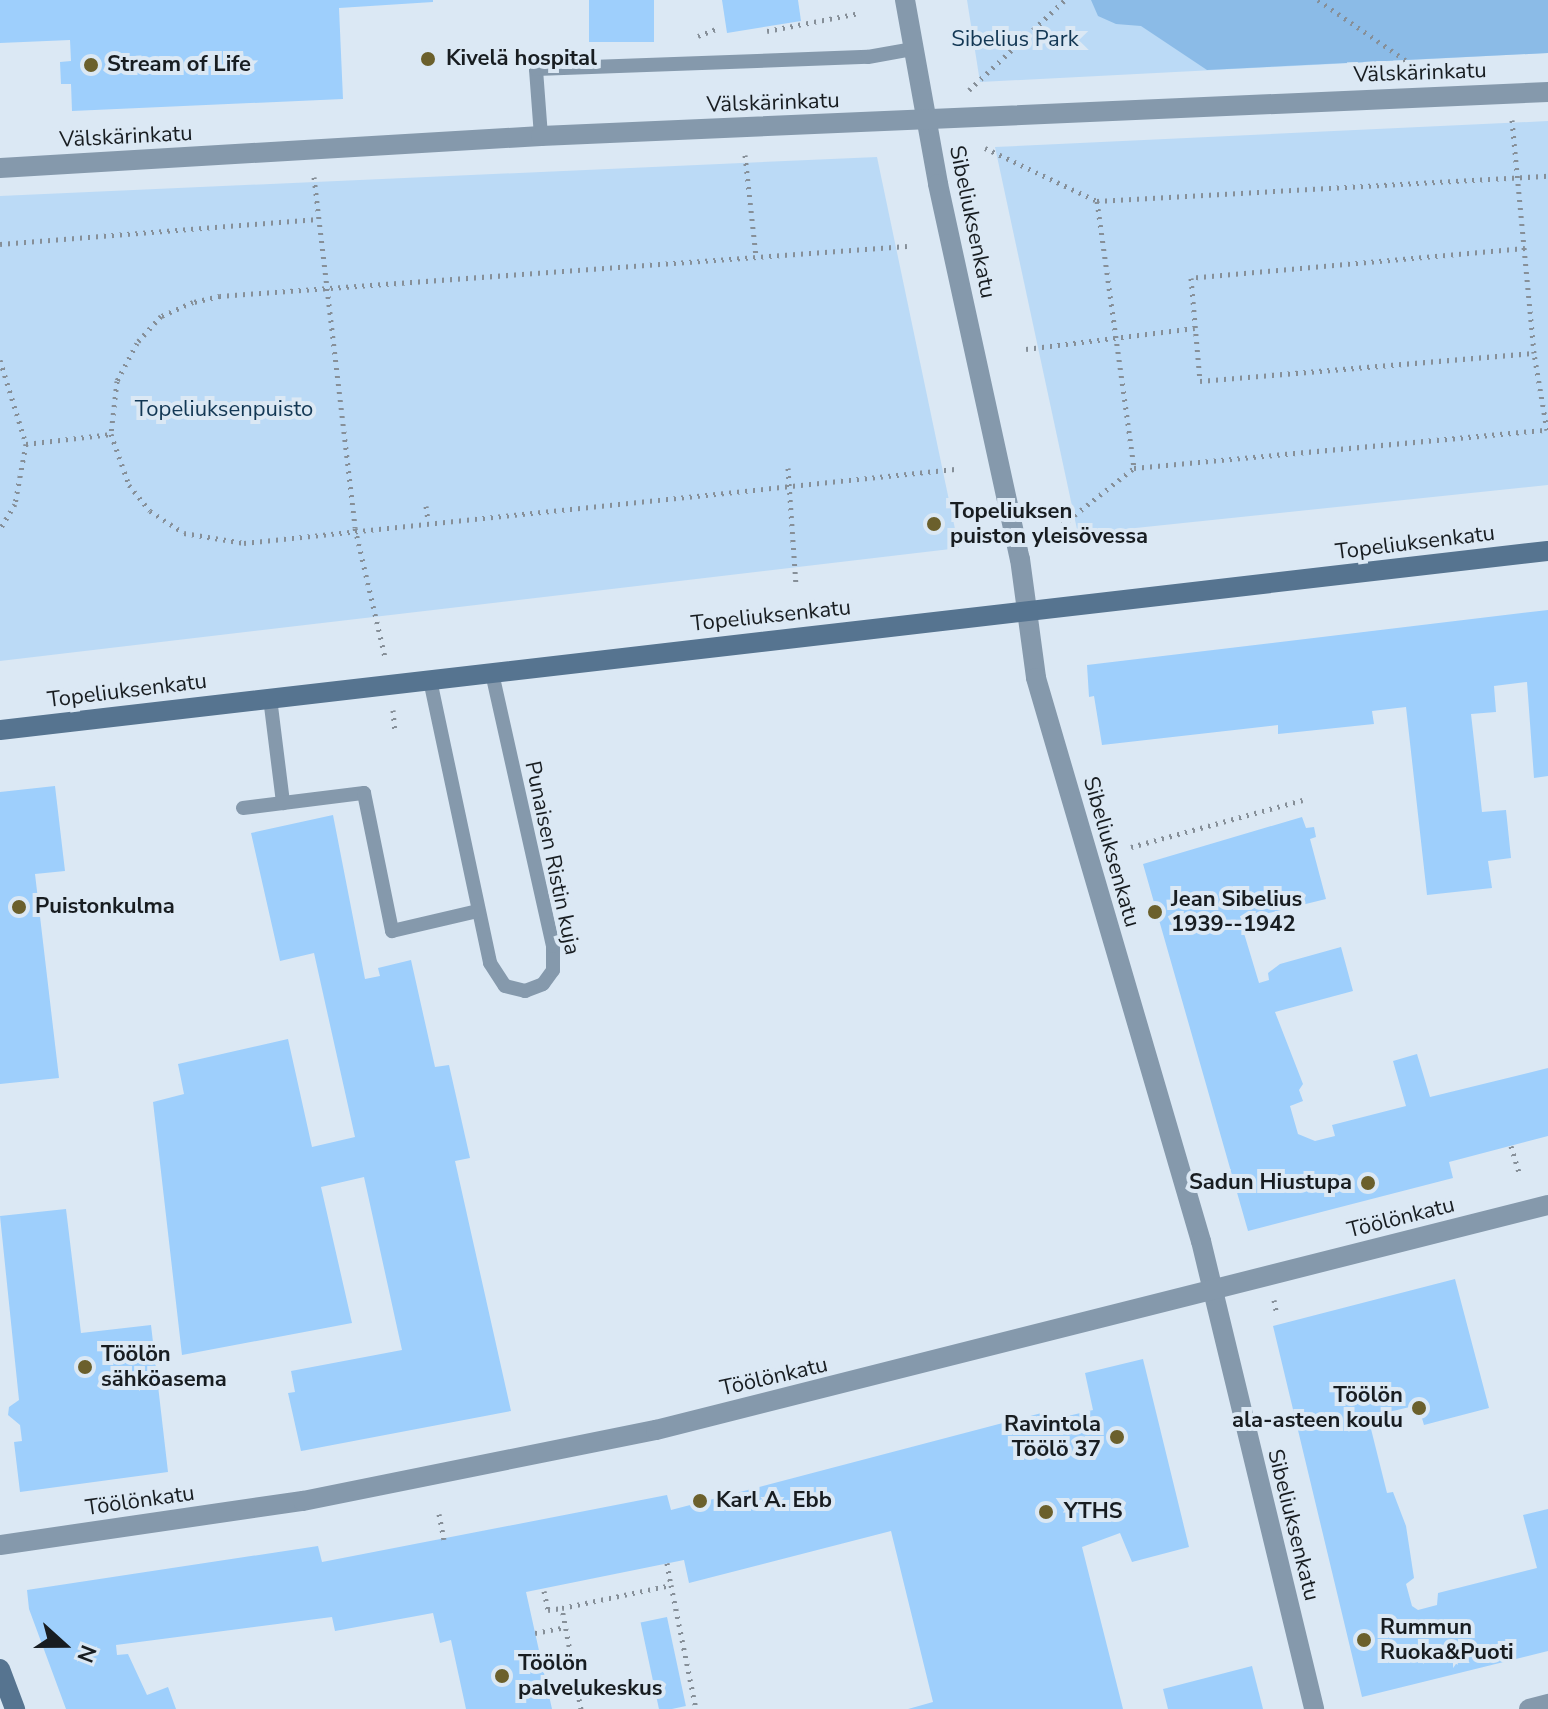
<!DOCTYPE html>
<html>
<head>
<meta charset="utf-8">
<style>
	body { margin:0 }
	#map { position:relative; width:1548px; height:1709px; overflow:hidden; background:#dbe8f4; font-family:"Nunito Sans",sans-serif }
	div>[style] { position:absolute }
	.green>* { inset:0; background:#bbdaf6 }
	.forest>* { inset:0; background:#8bbbe7 }
	.building>* { inset:0; background:#9ecffc; transform-origin:0 0 }
	.path>* { height:5px; margin-top:-2.5px; transform-origin:0; background:repeating-linear-gradient(90deg,#868f98 0 2px,transparent 0 8px) }
	.service>* { height:14px; margin:-7px; padding:0 7px; transform-origin:7px; border-radius:7px; background:#8599ac }
	.minor>* { height:20px; margin:-10px; padding:0 10px; transform-origin:10px; border-radius:10px; background:#8599ac }
	.secondary>* { height:20px; margin:-10px; padding:0 10px; transform-origin:10px; border-radius:10px; background:#567490 }
	.dots>* { width:22px; height:22px; translate:-50% -50%; box-sizing:border-box; border:4px solid #dbe8f4; border-radius:50% }
	span { translate:-50% -50%; white-space:nowrap; text-align:center; line-height:1.15; -webkit-text-stroke:8px #dbe8f4; paint-order:stroke }
	.park-label { font-size:22px; color:#123754 }
	.poi-label { font-size:22px; color:#181d21; font-weight:700 }
	.left { translate:0 -50%; text-align:left }
	.right { translate:-100% -50%; text-align:right }
	.street-label { font-size:22px; color:#181d21 }
	.north { position:absolute; left:24px; top:1605px; width:80px; height:80px; -webkit-text-stroke:6px #dbe8f4; paint-order:stroke; rotate:111deg; font-size:22px; font-weight:700; line-height:32px; text-align:center; color:#181d21 }
	.north::after { content:''; display:block; margin:auto; width:28px; height:36px; background:#181d21; clip-path:polygon(50% 0,100% 100%,50% 72%,0 100%) }
</style>
</head>
<body>
<div id="map">
	<div class="green">
		<div style="clip-path:polygon(967px 0,1548px 0,1548px 53px,980px 82px)"></div>
		<div style="clip-path:polygon(1548px 121px,1548px 485px,1078px 534px,995px 147px)"></div>
		<div style="clip-path:polygon(877px 157px,959px 548px,0 661px,0 196px)"></div>
	</div>
	<div class="forest">
		<div style="clip-path:polygon(1091px 0,1548px 0,1548px 53px,1207px 70px,1141px 26px,1116px 24px,1098px 16px)"></div>
	</div>
	<div class="building">
		<div style="clip-path:polygon(0 0,433px 0,433px 2px,339px 8px,343px 99px,72px 111px,71px 84px,61px 84px,60px 62px,71px 61px,70px 40px,0 43px)"></div>
		<div style="left:589px;top:0;width:65px;height:42px"></div>
		<div style="clip-path:polygon(722px 0,798px 0,801px 21px,727px 33px)"></div>
		<div style="clip-path:polygon(937px 520px,939px 527px,930px 528px,929px 521px)"></div>
		<div style="clip-path:polygon(1548px 610px,1548px 776px,1534px 778px,1527px 682px,1494px 686px,1496px 712px,1471px 714px,1482px 812px,1506px 810px,1511px 858px,1488px 861px,1492px 888px,1427px 895px,1406px 707px,1372px 711px,1374px 724px,1278px 734px,1278px 725px,1102px 745px,1094px 696px,1089px 697px,1087px 665px)"></div>
		<div style="clip-path:polygon(55px 786px,65px 871px,35px 874px,59px 1078px,0 1084px,0 792px)"></div>
		<div style="clip-path:polygon(333px 815px,365px 979px,380px 976px,378px 968px,411px 960px,435px 1067px,449px 1065px,470px 1158px,455px 1161px,511px 1411px,301px 1451px,288px 1393px,295px 1392px,291px 1371px,402px 1350px,364px 1177px,321px 1187px,352px 1323px,182px 1355px,153px 1102px,184px 1094px,178px 1064px,288px 1039px,312px 1147px,355px 1137px,314px 953px,280px 961px,251px 833px)"></div>
		<div style="clip-path:polygon(1302px 817px,1306px 828px,1314px 827px,1316px 837px,1310px 839px,1326px 899px,1240px 920px,1259px 983px,1269px 980px,1268px 973px,1280px 964px,1341px 947px,1353px 991px,1275px 1012px,1303px 1084px,1299px 1090px,1303px 1101px,1290px 1106px,1298px 1134px,1315px 1141px,1335px 1136px,1332px 1125px,1406px 1106px,1393px 1061px,1417px 1054px,1430px 1097px,1548px 1068px,1548px 1136px,1449px 1162px,1453px 1178px,1248px 1231px,1143px 864px)"></div>
		<div style="clip-path:polygon(66px 1209px,81px 1333px,151px 1325px,168px 1472px,20px 1492px,14px 1442px,22px 1441px,20px 1425px,8px 1415px,9px 1407px,19px 1400px,0 1216px)"></div>
		<div style="clip-path:polygon(1455px 1279px,1489px 1408px,1424px 1425px,1418px 1405px,1368px 1417px,1387px 1493px,1393px 1492px,1406px 1526px,1414px 1578px,1406px 1584px,1412px 1606px,1418px 1610px,1437px 1605px,1438px 1593px,1537px 1568px,1523px 1515px,1548px 1509px,1548px 1651px,1362px 1697px,1273px 1326px)"></div>
		<div style="clip-path:polygon(1143px 1359px,1189px 1547px,1132px 1562px,1120px 1533px,1082px 1547px,1123px 1709px,908px 1709px,933px 1702px,891px 1531px,689px 1583px,684px 1560px,526px 1592px,552px 1709px,466px 1709px,451px 1640px,440px 1643px,433px 1613px,335px 1631px,332px 1617px,116px 1645px,117px 1655px,128px 1654px,147px 1695px,168px 1687px,176px 1709px,66px 1709px,29px 1609px,27px 1590px,318px 1546px,322px 1562px,667px 1495px,671px 1510px,1049px 1411px,1051px 1420px,1093px 1410px,1085px 1373px)"></div>
		<div style="left:667px;top:1617px;width:91px;height:27px;rotate:78deg"></div>
		<div style="clip-path:polygon(1252px 1666px,1263px 1709px,1168px 1709px,1163px 1689px)"></div>
	</div>
	<div class="path">
		<div style="left:1318px;top:0;width:124px;rotate:34.5deg"></div>
		<div style="left:767px;top:31px;width:95px;rotate:-11deg"></div>
		<div style="left:698px;top:36px;width:19px;rotate:-21deg"></div>
		<div style="left:969px;top:90px;width:132px;rotate:-43.2deg"></div>
		<div style="left:985px;top:148px;width:124px;rotate:25.3deg"></div>
		<div style="left:1097px;top:201px;width:452px;rotate:-3.2deg"></div>
		<div style="left:745px;top:155px;width:102px;rotate:83.8deg"></div>
		<div style="left:314px;top:177px;width:353px;rotate:83.3deg"></div>
		<div style="left:355px;top:528px;width:132px;rotate:76.9deg"></div>
		<div style="left:1097px;top:201px;width:270px;rotate:82.1deg"></div>
		<div style="left:1134px;top:468px;width:415px;rotate:-5.3deg"></div>
		<div style="left:1547px;top:430px;width:78px;rotate:-99.6deg"></div>
		<div style="left:1534px;top:353px;width:234px;rotate:-95.4deg"></div>
		<div style="left:0;top:244px;width:319px;rotate:-4.5deg"></div>
		<div style="left:907px;top:246px;width:689px;rotate:175.84deg"></div>
		<div style="left:220px;top:296px;width:28px;rotate:167deg"></div>
		<div style="left:193px;top:302px;width:35px;rotate:156deg"></div>
		<div style="left:161px;top:316px;width:36px;rotate:132deg"></div>
		<div style="left:137px;top:343px;width:43px;rotate:117.8deg"></div>
		<div style="left:117px;top:381px;width:53px;rotate:96.5deg"></div>
		<div style="left:111px;top:434px;width:54px;rotate:70.6deg"></div>
		<div style="left:129px;top:485px;width:33px;rotate:51deg"></div>
		<div style="left:150px;top:511px;width:40px;rotate:32.9deg"></div>
		<div style="left:184px;top:533px;width:61px;rotate:9.5deg"></div>
		<div style="left:244px;top:543px;width:715px;rotate:-5.94deg"></div>
		<div style="left:1525px;top:248px;width:335px;rotate:174.9deg"></div>
		<div style="left:1191px;top:278px;width:103px;rotate:85deg"></div>
		<div style="left:1200px;top:381px;width:335px;rotate:-4.8deg"></div>
		<div style="left:1026px;top:349px;width:170px;rotate:-7.1deg"></div>
		<div style="left:0;top:360px;width:88px;rotate:72.8deg"></div>
		<div style="left:26px;top:444px;width:61px;rotate:100.4deg"></div>
		<div style="left:15px;top:504px;width:29px;rotate:121deg"></div>
		<div style="left:26px;top:444px;width:86px;rotate:-6.7deg"></div>
		<div style="left:788px;top:468px;width:118px;rotate:86.1deg"></div>
		<div style="left:426px;top:506px;width:15px;rotate:82deg"></div>
		<div style="left:1062px;top:525px;width:92px;rotate:-38.4deg"></div>
		<div style="left:393px;top:710px;width:23px;rotate:85deg"></div>
		<div style="left:1131px;top:847px;width:178px;rotate:-15.3deg"></div>
		<div style="left:1511px;top:1146px;width:28px;rotate:73deg"></div>
		<div style="left:1274px;top:1300px;width:15px;rotate:79deg"></div>
		<div style="left:439px;top:1514px;width:26px;rotate:79deg"></div>
		<div style="left:667px;top:1563px;width:22px;rotate:80deg"></div>
		<div style="left:544px;top:1591px;width:19px;rotate:78deg"></div>
		<div style="left:548px;top:1610px;width:14px;rotate:-8deg"></div>
		<div style="left:535px;top:1633px;width:31px;rotate:-11deg"></div>
		<div style="left:581px;top:1709px;width:103px;rotate:-100.7deg"></div>
		<div style="left:562px;top:1608px;width:111px;rotate:-11.9deg"></div>
		<div style="left:671px;top:1585px;width:126px;rotate:78.6deg"></div>
	</div>
	<div class="service">
		<div style="left:541px;top:136px;width:67px;rotate:-94.3deg"></div>
		<div style="left:536px;top:69px;width:332px;rotate:-2.1deg"></div>
		<div style="left:868px;top:57px;width:46px;rotate:-10.1deg"></div>
		<div style="left:430px;top:680px;width:289px;rotate:78deg"></div>
		<div style="left:490px;top:963px;width:27px;rotate:57deg"></div>
		<div style="left:505px;top:986px;width:21px;rotate:14deg"></div>
		<div style="left:525px;top:991px;width:19px;rotate:-21deg"></div>
		<div style="left:543px;top:984px;width:17px;rotate:-54deg"></div>
		<div style="left:553px;top:970px;width:24px;rotate:-90deg"></div>
		<div style="left:553px;top:946px;width:281px;rotate:-102.6deg"></div>
		<div style="left:270px;top:698px;width:106px;rotate:82.9deg"></div>
		<div style="left:243px;top:808px;width:122px;rotate:-7.1deg"></div>
		<div style="left:364px;top:793px;width:141px;rotate:78.5deg"></div>
		<div style="left:392px;top:931px;width:88px;rotate:-13.1deg"></div>
	</div>
	<div class="minor">
		<div style="left:905px;top:0;width:187px;rotate:79.8deg"></div>
		<div style="left:938px;top:184px;width:384px;rotate:77.7deg"></div>
		<div style="left:1020px;top:559px;width:120px;rotate:82.3deg"></div>
		<div style="left:1036px;top:678px;width:587px;rotate:73.67deg"></div>
		<div style="left:1201px;top:1241px;width:481px;rotate:76.4deg"></div>
		<div style="left:0;top:168px;width:542px;rotate:-3.39deg"></div>
		<div style="left:541px;top:136px;width:1008px;rotate:-2.5deg"></div>
		<div style="left:0;top:1545px;width:306px;rotate:-8.3deg"></div>
		<div style="left:303px;top:1501px;width:360px;rotate:-11.4deg"></div>
		<div style="left:656px;top:1430px;width:920px;rotate:-14.16deg"></div>
		<div style="left:1529px;top:1709px;width:20px;rotate:-15deg"></div>
	</div>
	<div class="secondary">
		<div style="left:0;top:730px;width:1558px;rotate:-6.6deg"></div>
		<div style="left:0;top:1669px;width:43px;rotate:69.4deg"></div>
	</div>
	<div class="dots">
		<div style="left:428px;top:59px;background:#6b602c"></div>
		<div style="left:91px;top:65px;background:#6b602c"></div>
		<div style="left:934px;top:524px;background:#6b602c"></div>
		<div style="left:19px;top:907px;background:#6b602c"></div>
		<div style="left:1155px;top:912px;background:#6b602c"></div>
		<div style="left:1368px;top:1183px;background:#6b602c"></div>
		<div style="left:85px;top:1367px;background:#6b602c"></div>
		<div style="left:1419px;top:1408px;background:#6b602c"></div>
		<div style="left:1117px;top:1437px;background:#6b602c"></div>
		<div style="left:700px;top:1501px;background:#6b602c"></div>
		<div style="left:1046px;top:1512px;background:#6b602c"></div>
		<div style="left:1364px;top:1640px;background:#6b602c"></div>
		<div style="left:502px;top:1676px;background:#6b602c"></div>
	</div>
	<div class="park-label">
		<span style="left:1015px;top:40px">Sibelius Park</span>
		<span style="left:224px;top:410px">Topeliuksenpuisto</span>
	</div>
	<div class="poi-label">
		<span class="left" style="left:446px;top:59px">Kivelä hospital</span>
		<span class="left" style="left:107px;top:65px">Stream of Life</span>
		<span class="left" style="left:950px;top:524px">Topeliuksen<br>puiston yleisövessa</span>
		<span class="left" style="left:1171px;top:912px">Jean Sibelius<br>1939--1942</span>
		<span class="left" style="left:35px;top:907px">Puistonkulma</span>
		<span class="right" style="left:1352px;top:1183px">Sadun Hiustupa</span>
		<span class="left" style="left:101px;top:1367px">Töölön<br>sähköasema</span>
		<span class="right" style="left:1403px;top:1408px">Töölön<br>ala-asteen koulu</span>
		<span class="right" style="left:1101px;top:1437px">Ravintola<br>Töölö 37</span>
		<span class="left" style="left:716px;top:1501px">Karl A. Ebb</span>
		<span class="left" style="left:1064px;top:1512px">YTHS</span>
		<span class="left" style="left:1380px;top:1640px">Rummun<br>Ruoka&amp;Puoti</span>
		<span class="left" style="left:518px;top:1676px">Töölön<br>palvelukeskus</span>
	</div>
	<div class="street-label">
		<span style="left:1420px;top:73px;rotate:-2deg">Välskärinkatu</span>
		<span style="left:773px;top:103px;rotate:-2deg">Välskärinkatu</span>
		<span style="left:126px;top:137px;rotate:-3deg">Välskärinkatu</span>
		<span style="left:972px;top:222px;rotate:78deg">Sibeliuksenkatu</span>
		<span style="left:1415px;top:543px;rotate:-7deg">Topeliuksenkatu</span>
		<span style="left:771px;top:616px;rotate:-6deg">Topeliuksenkatu</span>
		<span style="left:127px;top:691px;rotate:-7deg">Topeliuksenkatu</span>
		<span style="left:1111px;top:852px;rotate:74deg">Sibeliuksenkatu</span>
		<span style="left:552px;top:858px;rotate:78deg">Punaisen Ristin kuja</span>
		<span style="left:1401px;top:1218px;rotate:-14deg">Töölönkatu</span>
		<span style="left:774px;top:1377px;rotate:-13deg">Töölönkatu</span>
		<span style="left:140px;top:1501px;rotate:-8deg">Töölönkatu</span>
		<span style="left:1293px;top:1525px;rotate:76deg">Sibeliuksenkatu</span>
	</div>
	<div class="north">N</div>
</div>
</body>
</html>
